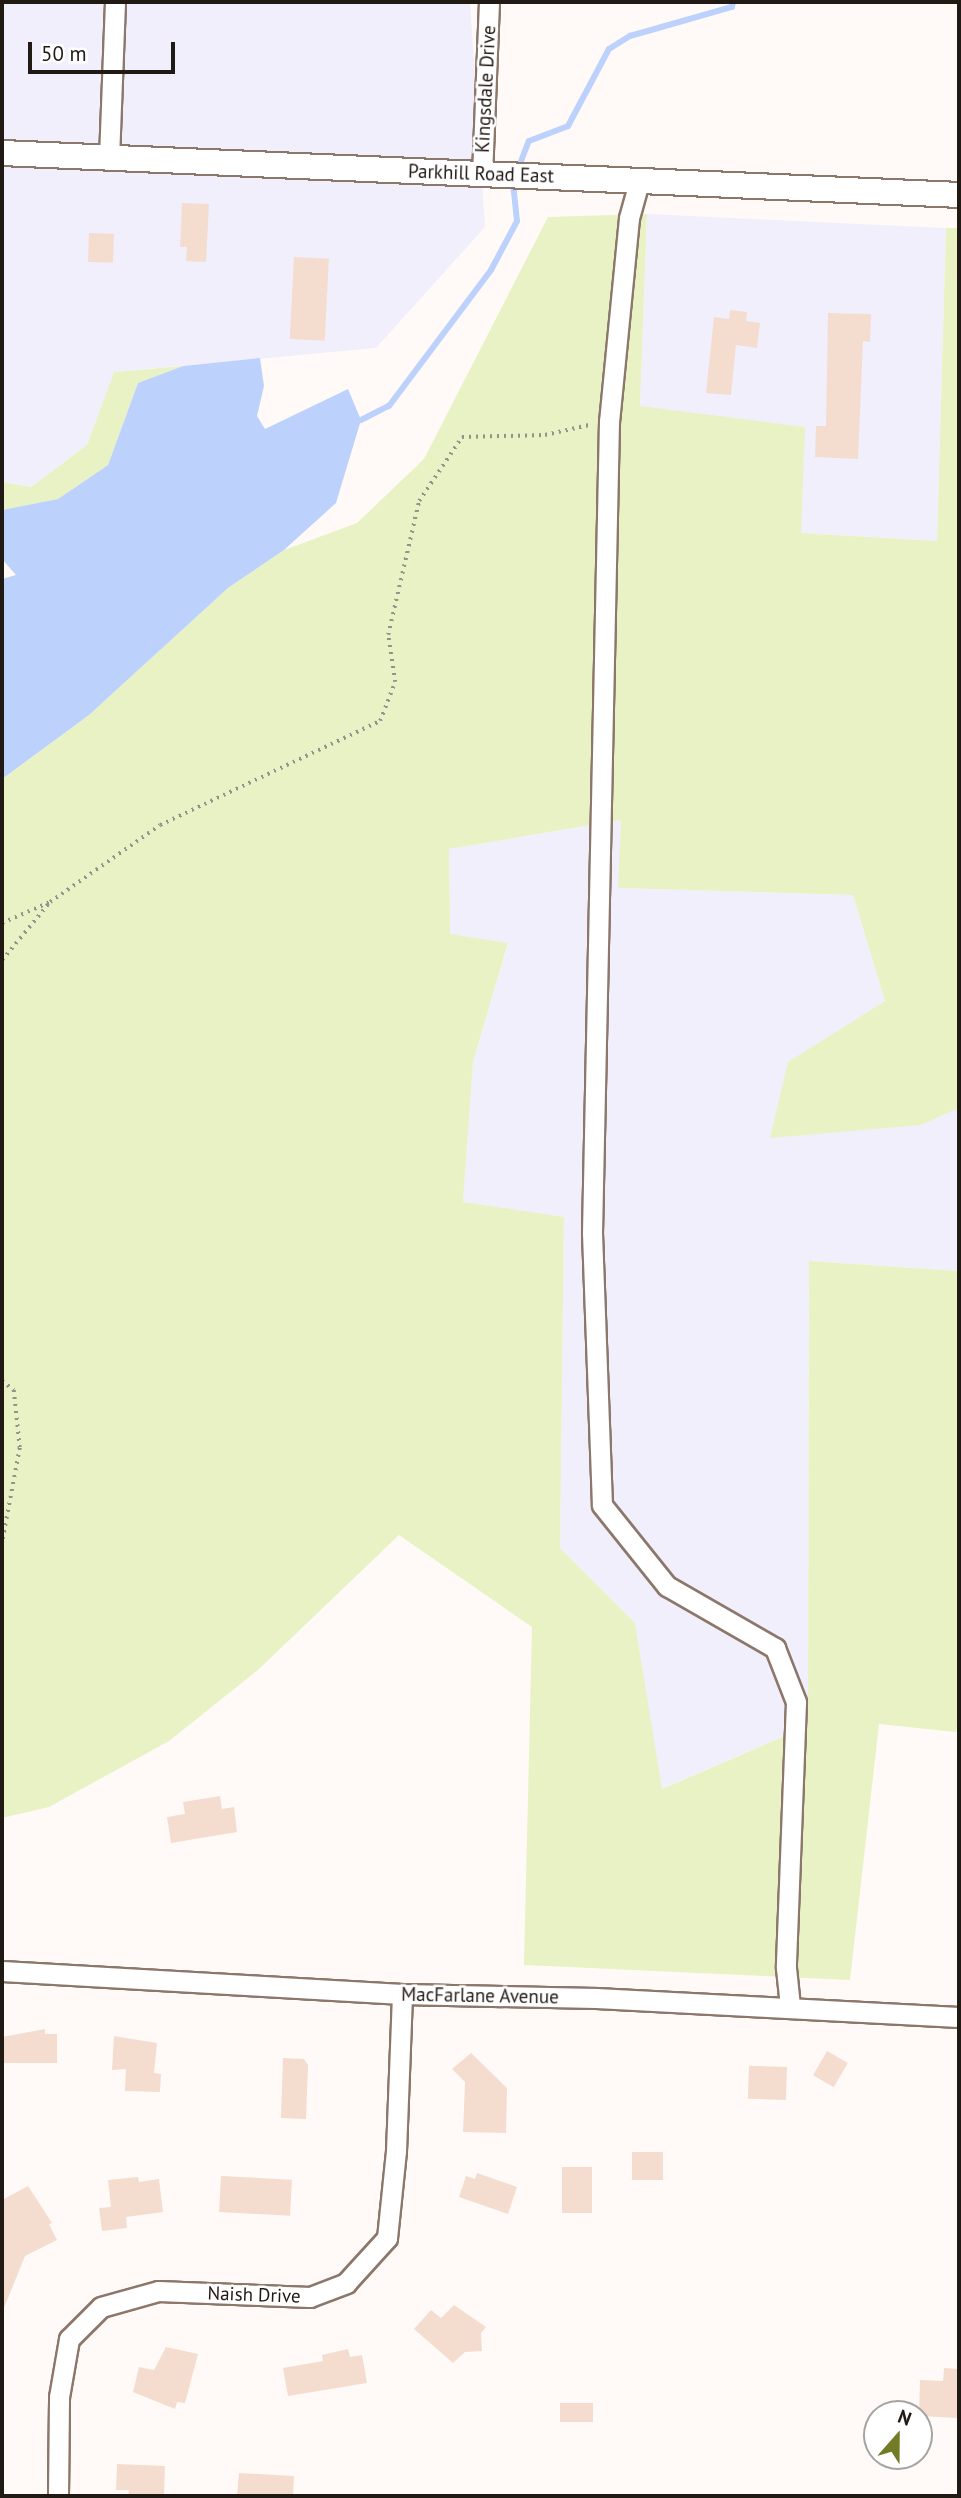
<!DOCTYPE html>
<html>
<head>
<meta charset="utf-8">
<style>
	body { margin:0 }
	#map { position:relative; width:961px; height:2498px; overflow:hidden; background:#fffaf7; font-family:"PT Sans",sans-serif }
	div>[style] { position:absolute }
	.industrial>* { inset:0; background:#f2effc }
	.green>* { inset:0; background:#e8f2c5 }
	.water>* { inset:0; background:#bcd2fd }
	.stream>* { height:6px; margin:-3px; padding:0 3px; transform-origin:3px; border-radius:3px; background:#bcd2fd }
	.building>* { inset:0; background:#f4ddcf; transform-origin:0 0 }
	.path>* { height:3.5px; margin-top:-1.75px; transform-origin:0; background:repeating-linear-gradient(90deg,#97918d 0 2px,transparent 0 7px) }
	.roads { filter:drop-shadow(2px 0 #8c776b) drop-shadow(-2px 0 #8c776b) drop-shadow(0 2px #8c776b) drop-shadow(0 -2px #8c776b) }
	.minor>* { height:19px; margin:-9.5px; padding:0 9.5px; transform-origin:9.5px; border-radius:9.5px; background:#fff }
	.major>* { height:24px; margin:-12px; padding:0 12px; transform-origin:12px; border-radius:12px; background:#fff }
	span { translate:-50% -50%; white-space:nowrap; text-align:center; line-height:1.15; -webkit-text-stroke:5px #fff; paint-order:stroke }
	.street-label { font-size:19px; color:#211914 }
	.frame { position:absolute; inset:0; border:4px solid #211914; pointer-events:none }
	.north { position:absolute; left:863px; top:2400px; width:70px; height:70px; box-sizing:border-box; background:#fff; border:2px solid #a6a3a1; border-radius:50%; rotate:21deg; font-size:19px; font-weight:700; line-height:28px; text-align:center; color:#211914 }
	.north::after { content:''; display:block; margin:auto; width:24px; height:32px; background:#727b26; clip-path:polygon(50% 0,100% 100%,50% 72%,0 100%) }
	.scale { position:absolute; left:28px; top:42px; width:147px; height:32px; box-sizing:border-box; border:4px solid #211914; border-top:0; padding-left:9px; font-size:21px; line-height:24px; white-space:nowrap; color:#211914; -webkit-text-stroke:5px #fff; paint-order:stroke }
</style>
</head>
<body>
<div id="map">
	<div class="industrial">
		<div style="clip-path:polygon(2px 2px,470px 2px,485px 227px,376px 348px,114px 372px,87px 445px,31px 487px,2px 482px)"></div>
		<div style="clip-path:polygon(647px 214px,946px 228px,937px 541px,801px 533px,640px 406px)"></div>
		<div style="clip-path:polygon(622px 820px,619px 888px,853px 895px,885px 1001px,789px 1062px,921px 1125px,959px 1108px,959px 1271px,809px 1261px,808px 1726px,661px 1789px,635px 1623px,560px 1548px,564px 1218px,463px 1202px,473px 1062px,508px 944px,450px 934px,449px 849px)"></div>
	</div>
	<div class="green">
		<div style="clip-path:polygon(647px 214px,640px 406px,805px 427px,801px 533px,937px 541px,946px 228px,959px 228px,959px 1108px,921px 1125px,770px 1138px,788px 1062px,885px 1001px,853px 895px,618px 888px,621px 820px,449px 849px,450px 934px,508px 943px,473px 1062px,463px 1202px,564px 1217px,560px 1548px,635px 1623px,662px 1789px,808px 1726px,809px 1261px,959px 1271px,959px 1715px,956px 1732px,879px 1724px,850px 1980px,524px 1965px,532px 1627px,399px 1535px,259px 1669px,169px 1741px,49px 1807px,2px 1818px,2px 779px,89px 715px,228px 588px,284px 550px,357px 523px,424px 459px,548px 217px)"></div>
		<div style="clip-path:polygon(183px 366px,138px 383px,108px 465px,58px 499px,2px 510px,2px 482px,31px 487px,87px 445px,114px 372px)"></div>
	</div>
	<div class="water">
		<div style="clip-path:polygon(260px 358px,264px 386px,257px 416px,265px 429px,348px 389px,361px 420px,336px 503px,284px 550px,228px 588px,89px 715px,2px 779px,2px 579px,16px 575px,2px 559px,2px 510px,58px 499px,108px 465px,138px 383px,183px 366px)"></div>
	</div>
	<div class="stream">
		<div style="left:518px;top:169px;width:30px;rotate:-69deg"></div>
		<div style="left:529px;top:141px;width:42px;rotate:-21deg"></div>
		<div style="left:568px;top:126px;width:87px;rotate:-62deg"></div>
		<div style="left:609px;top:49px;width:25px;rotate:-32deg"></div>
		<div style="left:630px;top:36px;width:106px;rotate:-15.9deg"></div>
		<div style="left:732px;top:7px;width:5px;rotate:-79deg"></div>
		<div style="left:361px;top:420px;width:31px;rotate:-27deg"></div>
		<div style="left:389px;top:406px;width:170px;rotate:-53.1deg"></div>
		<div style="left:491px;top:270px;width:55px;rotate:-62deg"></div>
		<div style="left:517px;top:221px;width:39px;rotate:-96deg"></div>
	</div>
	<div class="building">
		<div style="clip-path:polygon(182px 203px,209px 204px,206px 262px,186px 261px,187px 247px,180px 247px)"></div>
		<div style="left:89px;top:233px;width:25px;height:29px;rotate:2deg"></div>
		<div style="left:294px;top:257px;width:35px;height:82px;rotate:3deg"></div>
		<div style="clip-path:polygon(730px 310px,747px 312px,746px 321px,760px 323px,757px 348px,736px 345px,731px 395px,706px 393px,714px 317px,729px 319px)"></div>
		<div style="clip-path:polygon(828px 313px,871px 314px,870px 342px,863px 341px,858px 459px,815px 457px,816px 426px,826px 426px)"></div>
		<div style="clip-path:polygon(220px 1796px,222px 1809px,234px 1807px,237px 1832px,171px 1843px,167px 1817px,185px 1814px,183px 1802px)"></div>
		<div style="clip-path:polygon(45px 2029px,45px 2034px,57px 2034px,57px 2063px,2px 2063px,2px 2037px)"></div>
		<div style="clip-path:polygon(114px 2036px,157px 2043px,154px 2073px,161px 2074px,160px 2092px,125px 2091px,126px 2069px,112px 2070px)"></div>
		<div style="left:827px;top:2051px;width:24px;height:28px;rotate:30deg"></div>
		<div style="clip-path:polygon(471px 2053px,507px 2088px,506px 2133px,463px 2132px,465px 2082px,452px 2069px)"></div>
		<div style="clip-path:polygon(283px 2058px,304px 2059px,308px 2065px,306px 2119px,281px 2118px)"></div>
		<div style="left:787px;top:2067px;width:33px;height:38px;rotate:92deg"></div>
		<div style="left:632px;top:2152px;width:31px;height:28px"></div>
		<div style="left:562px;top:2167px;width:30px;height:46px"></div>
		<div style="clip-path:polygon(477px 2173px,517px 2187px,508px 2214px,459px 2197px,466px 2176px,475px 2179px)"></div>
		<div style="left:221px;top:2176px;width:71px;height:36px;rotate:3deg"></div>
		<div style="clip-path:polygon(138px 2177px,139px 2182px,159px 2179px,163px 2212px,126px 2217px,127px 2228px,102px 2231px,99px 2208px,111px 2207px,108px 2180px)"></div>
		<div style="clip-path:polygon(28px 2186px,52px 2223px,49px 2224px,57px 2240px,25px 2256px,2px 2313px,2px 2200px)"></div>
		<div style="clip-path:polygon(454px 2305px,486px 2327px,481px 2333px,482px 2351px,465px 2352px,453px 2363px,414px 2329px,431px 2310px,441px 2318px)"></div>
		<div style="clip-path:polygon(166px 2347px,198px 2354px,185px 2403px,177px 2402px,175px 2409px,133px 2392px,139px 2367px,154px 2370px)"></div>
		<div style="clip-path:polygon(348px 2349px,350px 2357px,362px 2355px,367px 2383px,288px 2396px,283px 2368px,323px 2361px,322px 2355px)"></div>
		<div style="clip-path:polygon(944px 2368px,959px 2369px,958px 2418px,919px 2416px,920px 2380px,943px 2381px)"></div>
		<div style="left:560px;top:2403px;width:33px;height:19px"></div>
		<div style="clip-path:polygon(117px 2464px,165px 2466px,164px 2496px,128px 2496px,129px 2490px,116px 2490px)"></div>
		<div style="clip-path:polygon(239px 2473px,294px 2476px,293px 2496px,237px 2496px)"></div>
	</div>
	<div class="path">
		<div style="left:2px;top:923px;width:52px;rotate:-23.6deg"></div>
		<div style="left:50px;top:902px;width:134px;rotate:-35deg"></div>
		<div style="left:160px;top:825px;width:243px;rotate:-25.3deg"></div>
		<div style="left:380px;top:721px;width:42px;rotate:-69deg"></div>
		<div style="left:395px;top:682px;width:48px;rotate:-98.5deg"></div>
		<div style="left:388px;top:635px;width:138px;rotate:-77deg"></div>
		<div style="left:419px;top:501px;width:77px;rotate:-56.1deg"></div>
		<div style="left:462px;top:437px;width:83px;rotate:-1.4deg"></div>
		<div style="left:545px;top:435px;width:45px;rotate:-12.8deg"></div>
		<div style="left:2px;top:960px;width:75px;rotate:-50.4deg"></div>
		<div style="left:2px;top:1381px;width:15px;rotate:37deg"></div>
		<div style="left:14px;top:1390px;width:58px;rotate:84.1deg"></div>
		<div style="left:20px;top:1448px;width:98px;rotate:100.6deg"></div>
	</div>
	<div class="roads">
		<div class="minor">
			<div style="left:109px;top:158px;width:156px;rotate:-87.8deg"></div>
			<div style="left:482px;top:176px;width:174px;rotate:-87.7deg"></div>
			<div style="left:640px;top:178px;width:41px;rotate:105.4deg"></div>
			<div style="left:629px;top:218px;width:204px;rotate:95.6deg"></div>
			<div style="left:609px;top:421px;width:812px;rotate:91.2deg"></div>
			<div style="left:592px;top:1233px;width:272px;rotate:87.9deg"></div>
			<div style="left:602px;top:1505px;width:104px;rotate:51.3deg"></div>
			<div style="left:667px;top:1586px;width:125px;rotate:29.9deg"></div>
			<div style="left:775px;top:1648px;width:58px;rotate:68.7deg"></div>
			<div style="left:796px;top:1702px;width:266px;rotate:92.2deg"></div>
			<div style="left:786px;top:1968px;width:39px;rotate:84deg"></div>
			<div style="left:2px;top:1971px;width:401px;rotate:3.3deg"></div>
			<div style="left:402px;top:1994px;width:194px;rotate:1.2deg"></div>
			<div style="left:596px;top:1998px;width:363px;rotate:3deg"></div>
			<div style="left:58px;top:2496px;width:99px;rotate:-89.4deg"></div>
			<div style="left:59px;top:2397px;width:59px;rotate:-80.2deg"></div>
			<div style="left:69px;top:2339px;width:45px;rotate:-45deg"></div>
			<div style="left:101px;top:2307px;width:59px;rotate:-15.7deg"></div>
			<div style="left:158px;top:2291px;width:152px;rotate:2.3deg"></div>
			<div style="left:310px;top:2297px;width:39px;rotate:-21deg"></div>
			<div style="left:346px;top:2283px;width:61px;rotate:-47.7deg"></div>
			<div style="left:387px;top:2238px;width:87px;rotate:-84.1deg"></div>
			<div style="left:396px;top:2151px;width:157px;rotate:-87.8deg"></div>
		</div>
		<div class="major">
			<div style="left:2px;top:153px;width:958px;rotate:2.51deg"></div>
		</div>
	</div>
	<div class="street-label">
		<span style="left:486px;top:89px;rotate:-87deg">Kingsdale Drive</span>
		<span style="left:481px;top:174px;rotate:2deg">Parkhill Road East</span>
		<span style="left:480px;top:1996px;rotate:1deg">MacFarlane Avenue</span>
		<span style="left:254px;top:2295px;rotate:2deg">Naish Drive</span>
	</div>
	<div class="frame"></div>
	<div class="north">N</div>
	<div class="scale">50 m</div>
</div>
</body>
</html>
